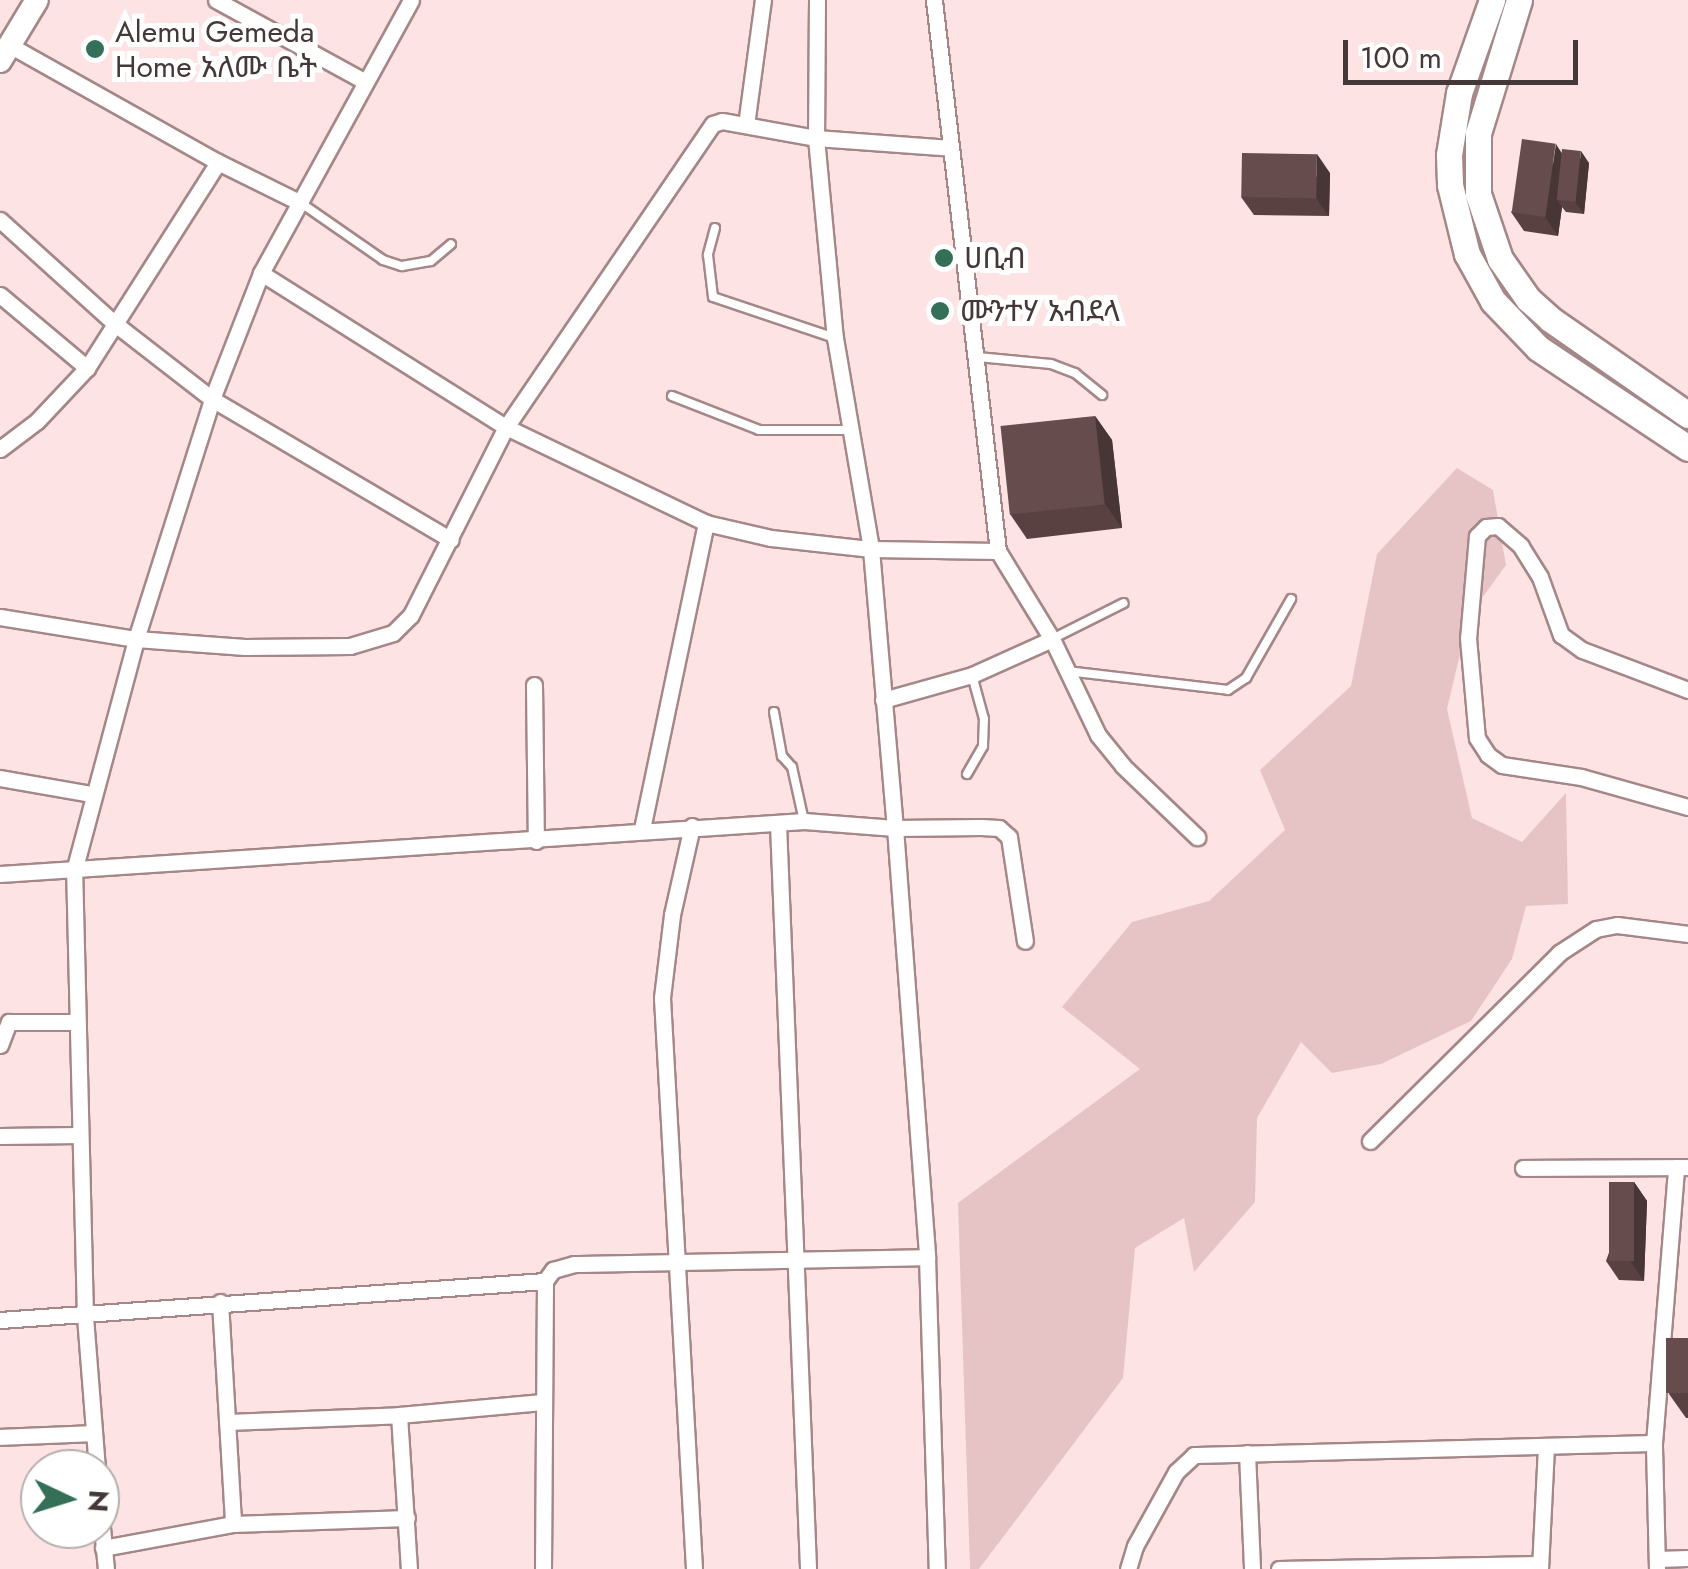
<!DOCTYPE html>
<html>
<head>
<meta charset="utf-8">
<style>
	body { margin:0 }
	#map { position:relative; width:1688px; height:1569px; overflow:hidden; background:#fee3e4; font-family:Jost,"Noto Sans Ethiopic",sans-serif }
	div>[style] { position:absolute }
	.green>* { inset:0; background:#e6c4c5 }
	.roads { filter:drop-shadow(2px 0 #a58788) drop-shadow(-2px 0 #a58788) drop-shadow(0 2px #a58788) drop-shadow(0 -2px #a58788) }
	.service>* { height:8px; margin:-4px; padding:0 4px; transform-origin:4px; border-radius:4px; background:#fff }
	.minor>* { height:15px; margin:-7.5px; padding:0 7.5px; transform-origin:7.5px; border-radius:7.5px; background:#fff }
	.secondary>* { height:22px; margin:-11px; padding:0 11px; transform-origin:11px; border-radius:11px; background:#fff }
	.primary>* { height:25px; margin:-12.5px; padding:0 12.5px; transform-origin:12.5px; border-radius:12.5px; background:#fff }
	.wall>* { inset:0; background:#594142 }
	.shaded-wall>* { inset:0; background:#483536 }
	.building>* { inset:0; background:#674c4d; transform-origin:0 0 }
	.dots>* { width:28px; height:28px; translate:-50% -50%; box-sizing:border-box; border:5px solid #fff; border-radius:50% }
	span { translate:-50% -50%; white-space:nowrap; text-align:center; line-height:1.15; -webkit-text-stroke:10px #fff; paint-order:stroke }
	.poi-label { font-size:30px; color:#453838 }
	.left { translate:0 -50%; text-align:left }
	.north { position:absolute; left:20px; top:1449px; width:100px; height:100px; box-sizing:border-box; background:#fff; border:2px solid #b5afaf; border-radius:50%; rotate:94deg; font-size:28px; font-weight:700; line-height:40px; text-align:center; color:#453838 }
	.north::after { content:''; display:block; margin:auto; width:35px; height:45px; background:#346f58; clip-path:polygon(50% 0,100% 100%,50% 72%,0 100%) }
	.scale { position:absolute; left:1343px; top:40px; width:235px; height:45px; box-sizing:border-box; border:5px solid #453838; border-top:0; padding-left:12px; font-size:30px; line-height:35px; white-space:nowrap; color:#453838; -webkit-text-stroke:8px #fff; paint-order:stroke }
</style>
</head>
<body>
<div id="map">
	<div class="green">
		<div style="clip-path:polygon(1457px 468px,1493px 490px,1506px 565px,1469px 616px,1447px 709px,1472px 818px,1522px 842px,1566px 793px,1568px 904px,1526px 906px,1512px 959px,1471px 1021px,1381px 1064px,1332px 1073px,1301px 1042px,1257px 1118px,1255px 1202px,1194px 1272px,1184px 1218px,1135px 1248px,1123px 1378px,979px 1569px,970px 1569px,958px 1203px,1140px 1069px,1062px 1007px,1132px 922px,1209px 901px,1285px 830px,1260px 770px,1351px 686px,1377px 554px)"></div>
	</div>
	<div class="roads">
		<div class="service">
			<div style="left:301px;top:203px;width:100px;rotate:34.8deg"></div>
			<div style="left:383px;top:260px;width:20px;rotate:18deg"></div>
			<div style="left:402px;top:266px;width:29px;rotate:-10deg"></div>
			<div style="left:431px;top:261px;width:26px;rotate:-40deg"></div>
			<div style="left:715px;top:228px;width:28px;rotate:105deg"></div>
			<div style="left:708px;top:255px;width:42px;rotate:83.2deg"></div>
			<div style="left:713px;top:297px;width:129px;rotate:18.6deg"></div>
			<div style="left:978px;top:357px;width:73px;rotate:5.5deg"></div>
			<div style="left:1051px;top:364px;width:26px;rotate:21deg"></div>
			<div style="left:1075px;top:373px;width:35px;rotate:39deg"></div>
			<div style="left:672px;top:396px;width:93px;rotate:21.3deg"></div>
			<div style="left:759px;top:430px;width:90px"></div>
			<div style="left:1052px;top:639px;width:80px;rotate:-26.6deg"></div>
			<div style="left:1067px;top:671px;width:162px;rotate:6.7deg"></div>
			<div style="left:1228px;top:690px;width:22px;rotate:-34deg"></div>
			<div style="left:1246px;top:678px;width:91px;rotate:-60.3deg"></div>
			<div style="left:774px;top:712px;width:45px;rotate:79.7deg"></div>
			<div style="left:782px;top:756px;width:15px;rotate:48deg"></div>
			<div style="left:792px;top:767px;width:55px;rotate:77.5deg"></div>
			<div style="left:967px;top:774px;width:32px;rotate:-60deg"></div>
			<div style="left:983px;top:746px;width:27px;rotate:-88deg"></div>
			<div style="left:984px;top:719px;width:46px;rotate:-105.3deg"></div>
		</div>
		<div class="minor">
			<div style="left:216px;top:0;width:169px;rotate:28.7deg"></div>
			<div style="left:817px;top:0;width:138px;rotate:90.4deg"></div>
			<div style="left:816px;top:138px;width:201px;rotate:84.6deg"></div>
			<div style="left:835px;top:338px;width:214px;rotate:80.3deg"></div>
			<div style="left:871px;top:549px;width:280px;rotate:85.1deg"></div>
			<div style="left:895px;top:828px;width:430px;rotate:85.7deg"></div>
			<div style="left:927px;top:1257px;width:312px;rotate:88.2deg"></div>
			<div style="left:11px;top:46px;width:237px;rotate:29.3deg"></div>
			<div style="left:746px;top:125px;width:126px;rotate:-82.3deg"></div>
			<div style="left:0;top:220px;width:154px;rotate:42.1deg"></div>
			<div style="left:114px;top:323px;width:124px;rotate:37.8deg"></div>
			<div style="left:212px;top:399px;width:277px;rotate:30.5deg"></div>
			<div style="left:261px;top:273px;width:289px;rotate:32.2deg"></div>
			<div style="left:506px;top:427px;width:222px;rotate:25.6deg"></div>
			<div style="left:706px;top:523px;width:67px;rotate:13deg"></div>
			<div style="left:771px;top:538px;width:101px;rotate:6.3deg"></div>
			<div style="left:871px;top:549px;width:127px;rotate:0.9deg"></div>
			<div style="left:998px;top:551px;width:555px;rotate:-96.63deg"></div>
			<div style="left:0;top:295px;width:114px;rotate:40deg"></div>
			<div style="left:0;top:449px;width:46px;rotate:-37.1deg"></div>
			<div style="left:37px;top:421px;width:73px;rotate:-46.7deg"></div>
			<div style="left:87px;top:368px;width:244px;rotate:-57.5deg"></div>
			<div style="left:218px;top:162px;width:90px;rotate:26.3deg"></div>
			<div style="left:998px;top:551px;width:103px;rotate:58.5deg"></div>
			<div style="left:1052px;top:639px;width:106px;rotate:64.4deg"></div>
			<div style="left:1098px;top:735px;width:40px;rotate:51deg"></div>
			<div style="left:1123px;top:766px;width:103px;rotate:43.8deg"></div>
			<div style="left:0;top:617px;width:138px;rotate:9.2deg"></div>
			<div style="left:136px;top:639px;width:109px;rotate:4.2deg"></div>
			<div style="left:245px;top:647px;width:105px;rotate:-0.5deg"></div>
			<div style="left:350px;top:646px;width:45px;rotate:-16.8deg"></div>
			<div style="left:393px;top:633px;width:25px;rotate:-45deg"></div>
			<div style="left:411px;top:615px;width:211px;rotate:-63.2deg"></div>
			<div style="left:506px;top:427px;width:367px;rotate:-55.7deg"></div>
			<div style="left:713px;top:124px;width:9px;rotate:-18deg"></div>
			<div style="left:722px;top:121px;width:96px;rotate:10.3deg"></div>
			<div style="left:816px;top:138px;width:135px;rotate:4.2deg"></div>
			<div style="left:534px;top:685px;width:156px;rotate:89.3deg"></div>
			<div style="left:1688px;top:690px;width:113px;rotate:-159.3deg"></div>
			<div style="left:1582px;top:650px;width:26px;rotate:-144deg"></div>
			<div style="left:1561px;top:635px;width:62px;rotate:-109.9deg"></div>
			<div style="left:1540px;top:577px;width:36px;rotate:-122deg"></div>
			<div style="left:1521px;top:546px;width:30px;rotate:-139deg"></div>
			<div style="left:1498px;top:526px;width:12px;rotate:175deg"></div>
			<div style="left:1486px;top:527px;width:13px;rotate:135deg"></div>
			<div style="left:1477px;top:536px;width:102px;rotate:95deg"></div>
			<div style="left:1468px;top:638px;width:100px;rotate:84.9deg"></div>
			<div style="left:1477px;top:738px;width:20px;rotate:57deg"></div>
			<div style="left:1488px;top:755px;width:17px;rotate:36deg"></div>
			<div style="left:1502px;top:765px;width:80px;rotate:8.6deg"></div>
			<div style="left:1581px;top:777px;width:111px;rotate:15.7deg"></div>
			<div style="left:883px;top:700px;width:92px;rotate:-15.7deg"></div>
			<div style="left:972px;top:675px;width:88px;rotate:-24.2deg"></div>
			<div style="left:0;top:778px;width:93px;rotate:9.9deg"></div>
			<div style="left:778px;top:824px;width:746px;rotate:87.69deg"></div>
			<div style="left:692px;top:826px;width:91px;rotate:102.7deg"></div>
			<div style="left:672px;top:915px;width:84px;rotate:96.9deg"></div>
			<div style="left:662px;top:998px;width:572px;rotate:86.79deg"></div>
			<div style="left:642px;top:829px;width:313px;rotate:-78.2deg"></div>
			<div style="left:0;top:874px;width:806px;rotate:-3.77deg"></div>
			<div style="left:804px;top:821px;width:91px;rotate:4.4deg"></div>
			<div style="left:895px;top:828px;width:86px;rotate:-0.7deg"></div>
			<div style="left:981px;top:827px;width:18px;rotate:3deg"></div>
			<div style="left:999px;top:828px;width:13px;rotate:42deg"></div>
			<div style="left:1009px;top:837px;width:105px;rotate:81.3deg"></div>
			<div style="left:0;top:1045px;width:25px;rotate:-69deg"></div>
			<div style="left:9px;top:1022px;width:68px"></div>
			<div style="left:0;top:1136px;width:80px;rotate:-0.7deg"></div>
			<div style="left:1370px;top:1141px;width:267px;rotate:-44.8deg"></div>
			<div style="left:1559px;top:953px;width:44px;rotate:-33deg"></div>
			<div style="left:1596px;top:929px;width:21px;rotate:-11deg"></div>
			<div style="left:1617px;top:925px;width:72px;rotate:7.2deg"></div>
			<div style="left:1523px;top:1168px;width:165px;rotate:-0.3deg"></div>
			<div style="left:220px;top:1302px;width:222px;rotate:86.6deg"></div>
			<div style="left:233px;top:1524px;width:174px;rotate:-2deg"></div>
			<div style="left:0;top:1320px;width:546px;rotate:-4.09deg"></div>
			<div style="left:399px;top:1415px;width:144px;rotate:-5.2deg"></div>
			<div style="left:228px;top:1422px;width:171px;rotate:-2.3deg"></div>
			<div style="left:399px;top:1415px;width:154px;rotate:86.3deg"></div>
			<div style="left:0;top:1437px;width:94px;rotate:-2.4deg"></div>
			<div style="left:1247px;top:1453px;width:116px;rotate:87.5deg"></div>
			<div style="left:97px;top:1469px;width:153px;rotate:-94.5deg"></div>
			<div style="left:85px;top:1316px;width:445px;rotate:-91.4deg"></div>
			<div style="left:74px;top:871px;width:240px;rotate:-75deg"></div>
			<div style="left:136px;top:639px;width:252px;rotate:-72.4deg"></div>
			<div style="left:212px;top:399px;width:135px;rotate:-68.7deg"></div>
			<div style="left:261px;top:273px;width:311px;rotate:-61.2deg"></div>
			<div style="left:100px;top:1506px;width:63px;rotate:84.6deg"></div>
			<div style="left:103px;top:1548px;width:132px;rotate:-10.5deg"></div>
			<div style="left:1657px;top:1559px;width:31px;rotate:-2deg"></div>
			<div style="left:543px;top:1569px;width:288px;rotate:-89.6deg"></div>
			<div style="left:545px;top:1281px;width:14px;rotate:-54deg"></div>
			<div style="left:553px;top:1270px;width:22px;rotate:-16deg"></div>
			<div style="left:574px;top:1264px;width:353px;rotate:-1.1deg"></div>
			<div style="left:1128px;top:1569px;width:24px;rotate:-73deg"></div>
			<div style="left:1135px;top:1546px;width:85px;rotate:-61deg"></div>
			<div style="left:1176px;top:1472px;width:25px;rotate:-43deg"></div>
			<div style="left:1194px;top:1455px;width:460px;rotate:-1.5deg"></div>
			<div style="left:1279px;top:1569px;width:260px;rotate:-1.1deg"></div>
			<div style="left:1540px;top:1569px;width:123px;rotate:-87.2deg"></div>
			<div style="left:1657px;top:1569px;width:126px;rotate:-91.4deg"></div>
			<div style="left:1654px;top:1443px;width:277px;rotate:-85.4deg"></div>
		</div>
		<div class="secondary">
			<div style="left:0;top:61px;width:71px;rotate:-58.8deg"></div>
		</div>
		<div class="primary">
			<div style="left:1492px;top:0;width:99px;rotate:109.5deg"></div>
			<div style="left:1459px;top:93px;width:63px;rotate:99.2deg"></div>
			<div style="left:1449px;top:155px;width:30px;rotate:88deg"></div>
			<div style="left:1450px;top:185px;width:71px;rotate:76.2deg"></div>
			<div style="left:1467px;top:254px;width:54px;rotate:61deg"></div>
			<div style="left:1493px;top:301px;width:65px;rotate:46.2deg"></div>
			<div style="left:1538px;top:348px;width:180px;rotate:33.7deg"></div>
			<div style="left:1519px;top:0;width:139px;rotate:107.1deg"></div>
			<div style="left:1478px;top:133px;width:61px;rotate:90deg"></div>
			<div style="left:1478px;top:194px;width:69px;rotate:71.3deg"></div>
			<div style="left:1500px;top:259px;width:49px;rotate:55deg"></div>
			<div style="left:1528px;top:299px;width:30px;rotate:42deg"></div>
			<div style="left:1550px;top:319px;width:168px;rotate:34.8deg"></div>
		</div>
	</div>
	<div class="wall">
		<div style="clip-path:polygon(1562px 153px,1589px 163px,1584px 214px,1566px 212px,1562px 207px,1558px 236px,1524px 231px,1511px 212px)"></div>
		<div style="clip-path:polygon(1330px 173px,1329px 216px,1254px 215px,1241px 197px)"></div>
		<div style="clip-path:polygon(1095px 416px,1112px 440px,1122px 528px,1027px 539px,1010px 514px)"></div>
		<div style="clip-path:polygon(1634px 1182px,1647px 1201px,1644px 1281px,1619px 1280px,1606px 1261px)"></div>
		<div style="clip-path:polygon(1688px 1338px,1688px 1418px,1686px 1418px,1669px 1394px)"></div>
	</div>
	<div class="shaded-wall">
		<div style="clip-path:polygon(1556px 144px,1568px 163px,1557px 200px,1562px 207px,1558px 236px,1545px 217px)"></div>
		<div style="clip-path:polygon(1581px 151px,1589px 163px,1584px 214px,1575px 202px)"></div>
		<div style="clip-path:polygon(1317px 154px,1330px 173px,1329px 216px,1316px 198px)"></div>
		<div style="clip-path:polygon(1095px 416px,1112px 440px,1122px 528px,1105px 504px)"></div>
		<div style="clip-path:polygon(1634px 1182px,1647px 1201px,1644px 1281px,1631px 1262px)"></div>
	</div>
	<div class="building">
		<div style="left:1522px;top:139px;width:34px;height:74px;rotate:8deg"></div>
		<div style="left:1562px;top:149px;width:19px;height:51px;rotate:6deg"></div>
		<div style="left:1242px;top:153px;width:75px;height:44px;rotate:1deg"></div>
		<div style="left:1095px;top:416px;width:89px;height:95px;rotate:84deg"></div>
		<div style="left:1609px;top:1182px;width:25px;height:79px"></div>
		<div style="left:1688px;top:1338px;width:55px;height:22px;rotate:90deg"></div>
	</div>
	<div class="dots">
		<div style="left:95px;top:49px;background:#346f58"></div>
		<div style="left:944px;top:258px;background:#346f58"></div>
		<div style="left:940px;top:311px;background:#346f58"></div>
	</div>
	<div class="poi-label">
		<span class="left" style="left:115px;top:49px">Alemu Gemeda<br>Home አለሙ ቤት</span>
		<span class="left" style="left:964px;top:258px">ሀቢብ</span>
		<span class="left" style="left:960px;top:311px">ሙንተሃ አብደላ</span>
	</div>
	<div class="north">N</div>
	<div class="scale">100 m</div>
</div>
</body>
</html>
